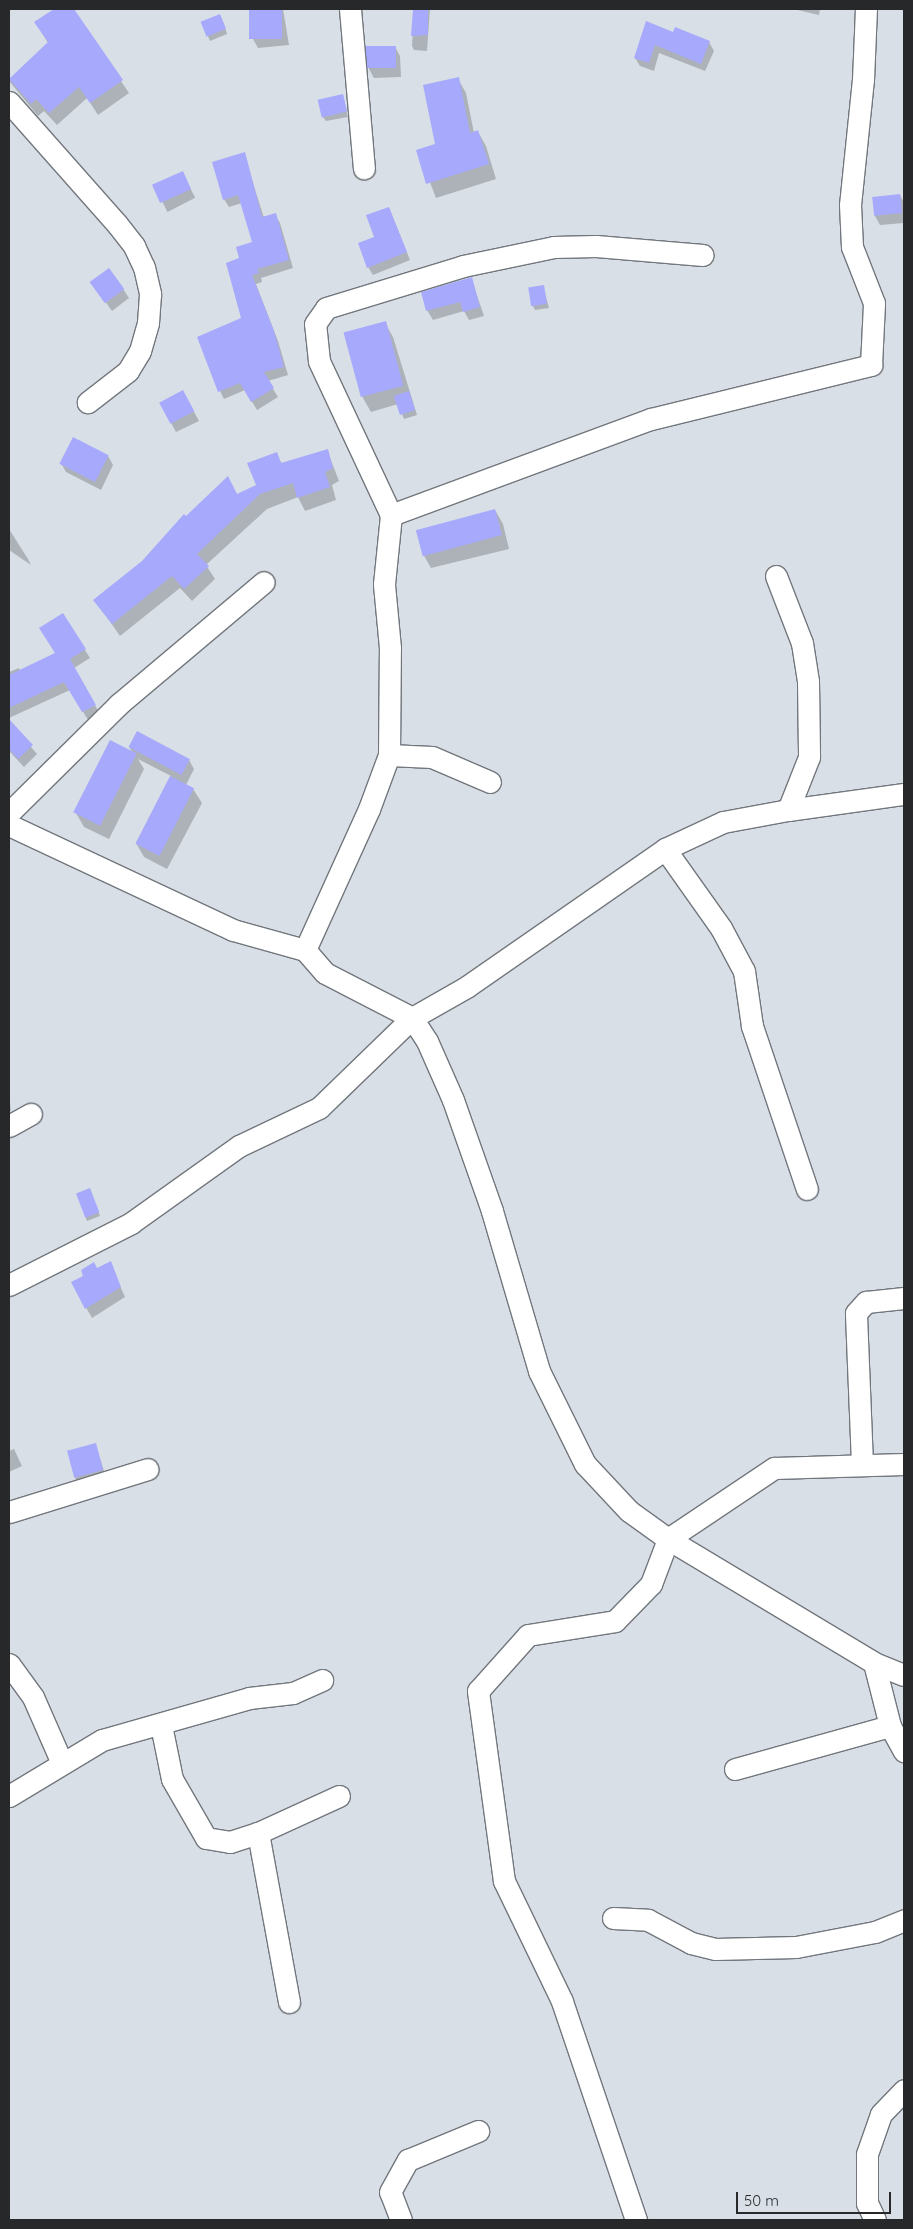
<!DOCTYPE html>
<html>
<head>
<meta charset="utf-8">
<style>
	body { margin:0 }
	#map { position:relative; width:913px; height:2229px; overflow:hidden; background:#d9dfe6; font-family:Quicksand,sans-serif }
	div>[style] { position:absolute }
	.shadow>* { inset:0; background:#0003; transform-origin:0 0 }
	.building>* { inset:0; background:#a6a9fc; transform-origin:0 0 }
	.roads { filter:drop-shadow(1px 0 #72777d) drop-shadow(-1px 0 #72777d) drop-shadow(0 1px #72777d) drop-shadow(0 -1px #72777d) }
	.minor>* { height:21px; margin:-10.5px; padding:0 10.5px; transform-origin:10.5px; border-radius:10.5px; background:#fff }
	span { translate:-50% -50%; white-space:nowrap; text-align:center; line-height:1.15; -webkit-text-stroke:4px #d9dfe6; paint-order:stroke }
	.frame { position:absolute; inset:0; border:10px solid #26282a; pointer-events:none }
	.scale { position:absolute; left:736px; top:2192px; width:155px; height:22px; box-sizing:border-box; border:2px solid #26282a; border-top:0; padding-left:6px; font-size:15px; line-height:18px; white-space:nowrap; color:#26282a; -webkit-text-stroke:4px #d9dfe6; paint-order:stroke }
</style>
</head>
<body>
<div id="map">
	<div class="shadow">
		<div style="clip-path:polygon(56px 9px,72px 9px,129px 93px,98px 115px,87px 98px,57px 125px,44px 111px,38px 116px,9px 81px,48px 43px,36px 23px)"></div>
		<div style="clip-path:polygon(250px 9px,283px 9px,289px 45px,258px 48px,253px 39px)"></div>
		<div style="clip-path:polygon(414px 9px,430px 9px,427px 51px,414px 50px,412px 46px)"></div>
		<div style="clip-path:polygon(793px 9px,820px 9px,819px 15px)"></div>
		<div style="clip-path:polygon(222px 19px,227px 34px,210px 41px,202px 22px)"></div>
		<div style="clip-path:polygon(673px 33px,709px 42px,714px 51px,705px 71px,659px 53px,654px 71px,640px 66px,635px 58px)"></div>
		<div style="clip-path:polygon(395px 47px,400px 56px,401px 77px,374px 78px,369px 69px,368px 48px)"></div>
		<div style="clip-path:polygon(458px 79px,466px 93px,474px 133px,478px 132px,486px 146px,496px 179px,436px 198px,418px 151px,437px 145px)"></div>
		<div style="clip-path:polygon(343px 96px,348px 117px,326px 121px,323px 117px)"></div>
		<div style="clip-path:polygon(244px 154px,264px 218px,275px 215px,280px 223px,293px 268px,261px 278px,262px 282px,256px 284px,278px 341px,288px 375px,268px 381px,278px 397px,257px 410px,245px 390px,224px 399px,220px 391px,243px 319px,241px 259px,253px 243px,242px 203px,229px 207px,224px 199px)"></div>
		<div style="left:182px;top:172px;width:29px;height:31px;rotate:63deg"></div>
		<div style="clip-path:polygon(900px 195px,904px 203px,904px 223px,880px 225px,875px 216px,873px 198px)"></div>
		<div style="clip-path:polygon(389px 208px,410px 260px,373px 275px,368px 267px)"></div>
		<div style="clip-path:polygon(471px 278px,484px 316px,469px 320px,464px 311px,433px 320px,427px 310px)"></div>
		<div style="clip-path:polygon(92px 283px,123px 289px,129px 298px,112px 311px)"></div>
		<div style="clip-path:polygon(543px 286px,549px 308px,535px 310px,533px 306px)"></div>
		<div style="clip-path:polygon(385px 323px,393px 337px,417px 415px,404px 419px,398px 404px,371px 412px,363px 398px,345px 334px)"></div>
		<div style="clip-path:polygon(188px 401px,199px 421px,176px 432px,171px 423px)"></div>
		<div style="clip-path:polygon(327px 450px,339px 481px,332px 485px,336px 500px,305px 511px,298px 497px,267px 509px,206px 565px,215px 579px,192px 601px,180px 588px,120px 636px,95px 600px,142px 562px,186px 518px,258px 486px,276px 453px,282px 464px)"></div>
		<div style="clip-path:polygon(108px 456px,113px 465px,101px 490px,66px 472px,61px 463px)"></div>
		<div style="clip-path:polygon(495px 510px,503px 524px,509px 549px,431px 568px,423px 554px)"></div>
		<div style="clip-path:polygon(9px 529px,28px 559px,31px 565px,9px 550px)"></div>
		<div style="clip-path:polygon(63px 615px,90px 658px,74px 668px,100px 714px,88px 720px,70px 690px,9px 718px,9px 672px,19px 668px,20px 671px,56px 654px)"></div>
		<div style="clip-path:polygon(9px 721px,37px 754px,24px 767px,9px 751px)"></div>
		<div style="clip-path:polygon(129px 747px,189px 760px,194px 769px,186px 785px,193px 789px,202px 803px,167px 869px,144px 857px,136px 843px,171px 776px,138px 759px,144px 769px,109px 839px,84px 827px,76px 813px,133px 753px)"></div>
		<div style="clip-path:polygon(9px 1094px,11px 1111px,9px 1111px)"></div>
		<div style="clip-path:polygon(77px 1194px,92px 1194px,100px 1216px,87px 1221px)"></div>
		<div style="clip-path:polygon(110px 1263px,125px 1297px,92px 1318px,72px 1283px)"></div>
		<div style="clip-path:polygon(95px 1444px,105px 1474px,77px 1482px,75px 1478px)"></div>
		<div style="clip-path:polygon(14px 1449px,22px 1466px,9px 1472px,9px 1451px)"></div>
	</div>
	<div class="building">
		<div style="clip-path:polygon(54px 9px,74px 9px,123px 80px,90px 103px,79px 87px,49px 113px,36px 99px,31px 104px,9px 79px,48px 42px,34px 22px)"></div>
		<div style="left:249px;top:9px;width:33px;height:30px"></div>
		<div style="clip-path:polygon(413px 9px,428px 9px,428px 35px,411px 36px)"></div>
		<div style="left:220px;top:14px;width:16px;height:21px;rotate:68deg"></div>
		<div style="clip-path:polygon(646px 21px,673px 32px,675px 27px,710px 41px,701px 64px,655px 45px,649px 63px,634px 58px)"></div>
		<div style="left:396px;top:46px;width:22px;height:30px;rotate:90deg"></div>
		<div style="clip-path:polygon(459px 77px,470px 133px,478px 130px,489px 164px,426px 184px,416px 150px,435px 144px,423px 85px)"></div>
		<div style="left:343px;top:94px;width:18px;height:26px;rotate:77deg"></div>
		<div style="clip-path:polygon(245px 152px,262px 217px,276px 213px,289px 260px,257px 269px,259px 273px,252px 275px,274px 331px,284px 367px,264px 372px,274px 388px,251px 402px,240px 383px,218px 392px,197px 337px,241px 318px,226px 263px,239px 258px,236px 247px,252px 242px,238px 195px,223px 200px,212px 162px)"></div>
		<div style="left:183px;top:171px;width:20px;height:34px;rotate:66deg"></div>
		<div style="left:900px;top:194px;width:19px;height:28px;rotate:84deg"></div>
		<div style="clip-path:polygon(389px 207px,407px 252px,367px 268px,358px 243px,374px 237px,366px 215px)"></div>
		<div style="left:109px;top:268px;width:26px;height:24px;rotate:54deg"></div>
		<div style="clip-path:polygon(472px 277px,480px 307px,463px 312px,460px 302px,426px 311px,421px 292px)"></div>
		<div style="left:544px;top:285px;width:19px;height:16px;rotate:81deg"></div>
		<div style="left:386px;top:321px;width:67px;height:44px;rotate:75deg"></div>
		<div style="left:183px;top:390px;width:24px;height:27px;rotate:62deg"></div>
		<div style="left:409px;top:391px;width:20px;height:16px;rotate:72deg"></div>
		<div style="left:73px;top:437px;width:40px;height:30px;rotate:27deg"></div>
		<div style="clip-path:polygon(328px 449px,333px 468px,325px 472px,330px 487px,297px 498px,293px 483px,260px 494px,197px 554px,209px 566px,184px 589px,172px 576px,112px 624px,93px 600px,142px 561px,184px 514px,186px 516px,228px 476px,237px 494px,256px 485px,247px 463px,277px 452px,281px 463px)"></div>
		<div style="left:495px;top:509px;width:27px;height:82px;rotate:75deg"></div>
		<div style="clip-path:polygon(63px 613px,86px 649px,70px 659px,96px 705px,82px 712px,64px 682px,9px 708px,9px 675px,55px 653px,39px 628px)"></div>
		<div style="clip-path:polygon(9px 719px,33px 745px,18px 759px,9px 749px)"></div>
		<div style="left:137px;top:731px;width:60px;height:18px;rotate:28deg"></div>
		<div style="left:110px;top:740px;width:30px;height:81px;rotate:27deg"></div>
		<div style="left:170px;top:776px;width:27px;height:76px;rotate:27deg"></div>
		<div style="left:90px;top:1188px;width:26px;height:15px;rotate:69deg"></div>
		<div style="clip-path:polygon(111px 1261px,121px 1287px,85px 1309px,71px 1282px,83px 1276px,81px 1270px,94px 1262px,97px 1268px)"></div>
		<div style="left:96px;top:1443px;width:28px;height:30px;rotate:75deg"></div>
	</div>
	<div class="roads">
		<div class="minor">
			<div style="left:350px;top:9px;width:160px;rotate:85deg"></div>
			<div style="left:9px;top:102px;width:163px;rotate:48.5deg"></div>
			<div style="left:117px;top:224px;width:28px;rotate:52deg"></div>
			<div style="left:134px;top:246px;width:23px;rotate:65deg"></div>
			<div style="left:144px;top:267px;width:28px;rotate:77deg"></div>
			<div style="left:150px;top:294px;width:29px;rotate:94deg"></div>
			<div style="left:148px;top:323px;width:29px;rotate:106deg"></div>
			<div style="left:140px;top:351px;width:23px;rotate:121deg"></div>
			<div style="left:128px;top:371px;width:51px;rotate:142.2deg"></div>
			<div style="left:391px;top:515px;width:277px;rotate:-20.3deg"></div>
			<div style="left:651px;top:419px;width:227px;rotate:-13.8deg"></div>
			<div style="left:871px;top:365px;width:62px;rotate:-87.2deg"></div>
			<div style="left:874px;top:303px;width:60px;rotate:-111.4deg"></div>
			<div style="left:852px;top:247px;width:42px;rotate:-92.7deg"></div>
			<div style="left:850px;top:205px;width:126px;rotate:-84.1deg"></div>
			<div style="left:863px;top:80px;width:71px;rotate:-87.6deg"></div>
			<div style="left:776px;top:576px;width:72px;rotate:68.8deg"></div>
			<div style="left:802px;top:643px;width:38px;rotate:81deg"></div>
			<div style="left:808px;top:681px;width:76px;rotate:89.2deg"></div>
			<div style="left:809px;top:757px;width:57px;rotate:111.6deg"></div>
			<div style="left:389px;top:755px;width:43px;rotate:2.7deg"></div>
			<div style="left:432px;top:757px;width:63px;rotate:23.3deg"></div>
			<div style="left:9px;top:813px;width:155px;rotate:-44.7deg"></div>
			<div style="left:119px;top:704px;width:189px;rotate:-40.1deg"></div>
			<div style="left:9px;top:825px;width:247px;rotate:25.1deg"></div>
			<div style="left:233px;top:930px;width:75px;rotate:15.5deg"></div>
			<div style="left:305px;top:950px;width:30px;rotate:49deg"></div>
			<div style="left:325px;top:973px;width:98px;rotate:27.3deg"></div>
			<div style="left:412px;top:1018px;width:27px;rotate:57deg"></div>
			<div style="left:427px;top:1041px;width:64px;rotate:66.2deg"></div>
			<div style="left:453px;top:1100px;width:118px;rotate:70.6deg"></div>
			<div style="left:492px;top:1211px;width:167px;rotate:73.6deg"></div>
			<div style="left:539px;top:1371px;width:104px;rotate:63.7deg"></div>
			<div style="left:585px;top:1464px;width:64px;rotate:46.9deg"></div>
			<div style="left:629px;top:1511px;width:48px;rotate:35.7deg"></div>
			<div style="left:668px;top:1539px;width:240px;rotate:31deg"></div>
			<div style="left:874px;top:1663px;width:32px;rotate:22deg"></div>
			<div style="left:665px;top:849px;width:97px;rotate:54.7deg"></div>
			<div style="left:721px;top:928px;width:49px;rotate:61.9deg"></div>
			<div style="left:744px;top:971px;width:56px;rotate:81.7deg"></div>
			<div style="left:752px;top:1026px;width:172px;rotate:71.4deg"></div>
			<div style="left:305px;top:950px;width:155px;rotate:-65.6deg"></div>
			<div style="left:369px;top:809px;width:58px;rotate:-69.7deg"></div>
			<div style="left:389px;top:755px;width:107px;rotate:-89.5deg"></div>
			<div style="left:390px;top:648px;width:64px;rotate:-95.4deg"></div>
			<div style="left:384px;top:584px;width:69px;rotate:-84.2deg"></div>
			<div style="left:391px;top:515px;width:170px;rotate:-115.1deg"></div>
			<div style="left:319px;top:361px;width:37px;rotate:-96deg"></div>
			<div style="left:315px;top:324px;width:19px;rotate:-55deg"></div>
			<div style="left:326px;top:308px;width:143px;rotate:-17deg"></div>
			<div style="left:463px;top:266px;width:93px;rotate:-11.8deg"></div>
			<div style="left:554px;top:247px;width:42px;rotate:-1.4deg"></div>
			<div style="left:596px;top:246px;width:107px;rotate:4.8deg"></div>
			<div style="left:9px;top:1126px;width:25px;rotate:-29deg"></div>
			<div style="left:9px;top:1285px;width:137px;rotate:-26.9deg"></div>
			<div style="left:131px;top:1223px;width:133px;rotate:-35.5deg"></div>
			<div style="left:239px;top:1146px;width:89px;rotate:-25.4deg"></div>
			<div style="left:319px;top:1108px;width:129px;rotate:-44.1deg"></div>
			<div style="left:412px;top:1018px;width:64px;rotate:-29.7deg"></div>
			<div style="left:468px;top:986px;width:240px;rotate:-34.8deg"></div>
			<div style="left:665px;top:849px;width:64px;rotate:-25deg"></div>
			<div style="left:723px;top:822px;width:66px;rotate:-10.5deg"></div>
			<div style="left:788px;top:810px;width:117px;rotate:-7.9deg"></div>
			<div style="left:862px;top:1464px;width:151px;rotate:-92.3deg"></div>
			<div style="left:856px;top:1313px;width:15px;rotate:-48deg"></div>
			<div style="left:866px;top:1302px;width:38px;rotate:-6deg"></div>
			<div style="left:9px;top:1512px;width:145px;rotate:-17.2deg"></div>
			<div style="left:874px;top:1663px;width:65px;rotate:75.7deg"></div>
			<div style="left:890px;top:1726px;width:29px;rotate:61deg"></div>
			<div style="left:9px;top:1664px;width:41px;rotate:54deg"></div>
			<div style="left:33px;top:1697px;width:72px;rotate:66.3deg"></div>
			<div style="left:161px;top:1725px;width:55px;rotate:78.5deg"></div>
			<div style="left:172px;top:1779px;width:68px;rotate:60deg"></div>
			<div style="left:206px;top:1838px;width:24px;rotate:9deg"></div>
			<div style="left:230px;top:1842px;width:29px;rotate:-18deg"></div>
			<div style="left:258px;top:1833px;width:89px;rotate:-24.6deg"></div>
			<div style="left:735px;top:1769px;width:161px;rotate:-15.5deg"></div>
			<div style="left:9px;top:1796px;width:109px;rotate:-31.1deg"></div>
			<div style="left:102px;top:1740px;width:153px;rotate:-15.9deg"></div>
			<div style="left:249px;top:1698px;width:44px;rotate:-6.5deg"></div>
			<div style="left:293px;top:1693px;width:32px;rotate:-24deg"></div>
			<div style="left:258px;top:1833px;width:172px;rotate:79.6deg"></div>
			<div style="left:613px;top:1918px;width:35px;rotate:3deg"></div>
			<div style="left:648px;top:1920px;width:49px;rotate:28.1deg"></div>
			<div style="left:691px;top:1943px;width:25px;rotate:14deg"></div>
			<div style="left:715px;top:1949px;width:81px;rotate:-1.4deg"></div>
			<div style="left:796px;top:1947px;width:80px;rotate:-10.8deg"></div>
			<div style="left:875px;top:1932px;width:31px;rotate:-22deg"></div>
			<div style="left:401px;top:2220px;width:30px;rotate:-111deg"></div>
			<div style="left:390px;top:2192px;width:37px;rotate:-61deg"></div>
			<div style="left:408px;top:2160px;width:76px;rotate:-22.5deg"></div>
			<div style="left:636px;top:2220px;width:231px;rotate:-108.7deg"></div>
			<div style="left:562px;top:2001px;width:133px;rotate:-115.8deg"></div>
			<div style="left:504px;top:1881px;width:192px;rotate:-97.8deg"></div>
			<div style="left:478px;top:1691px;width:75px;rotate:-48.2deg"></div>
			<div style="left:528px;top:1635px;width:88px;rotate:-9.1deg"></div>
			<div style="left:615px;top:1621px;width:52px;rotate:-45.8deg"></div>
			<div style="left:651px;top:1584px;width:48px;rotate:-69.3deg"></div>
			<div style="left:668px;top:1539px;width:128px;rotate:-33.8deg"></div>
			<div style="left:774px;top:1468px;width:130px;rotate:-1.8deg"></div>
			<div style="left:875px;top:2220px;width:19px;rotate:-115deg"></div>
			<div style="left:867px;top:2203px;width:49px;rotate:-90deg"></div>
			<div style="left:867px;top:2154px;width:42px;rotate:-70.7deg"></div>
			<div style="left:881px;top:2114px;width:33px;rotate:-46deg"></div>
		</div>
	</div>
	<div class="frame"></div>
	<div class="scale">50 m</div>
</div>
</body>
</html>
